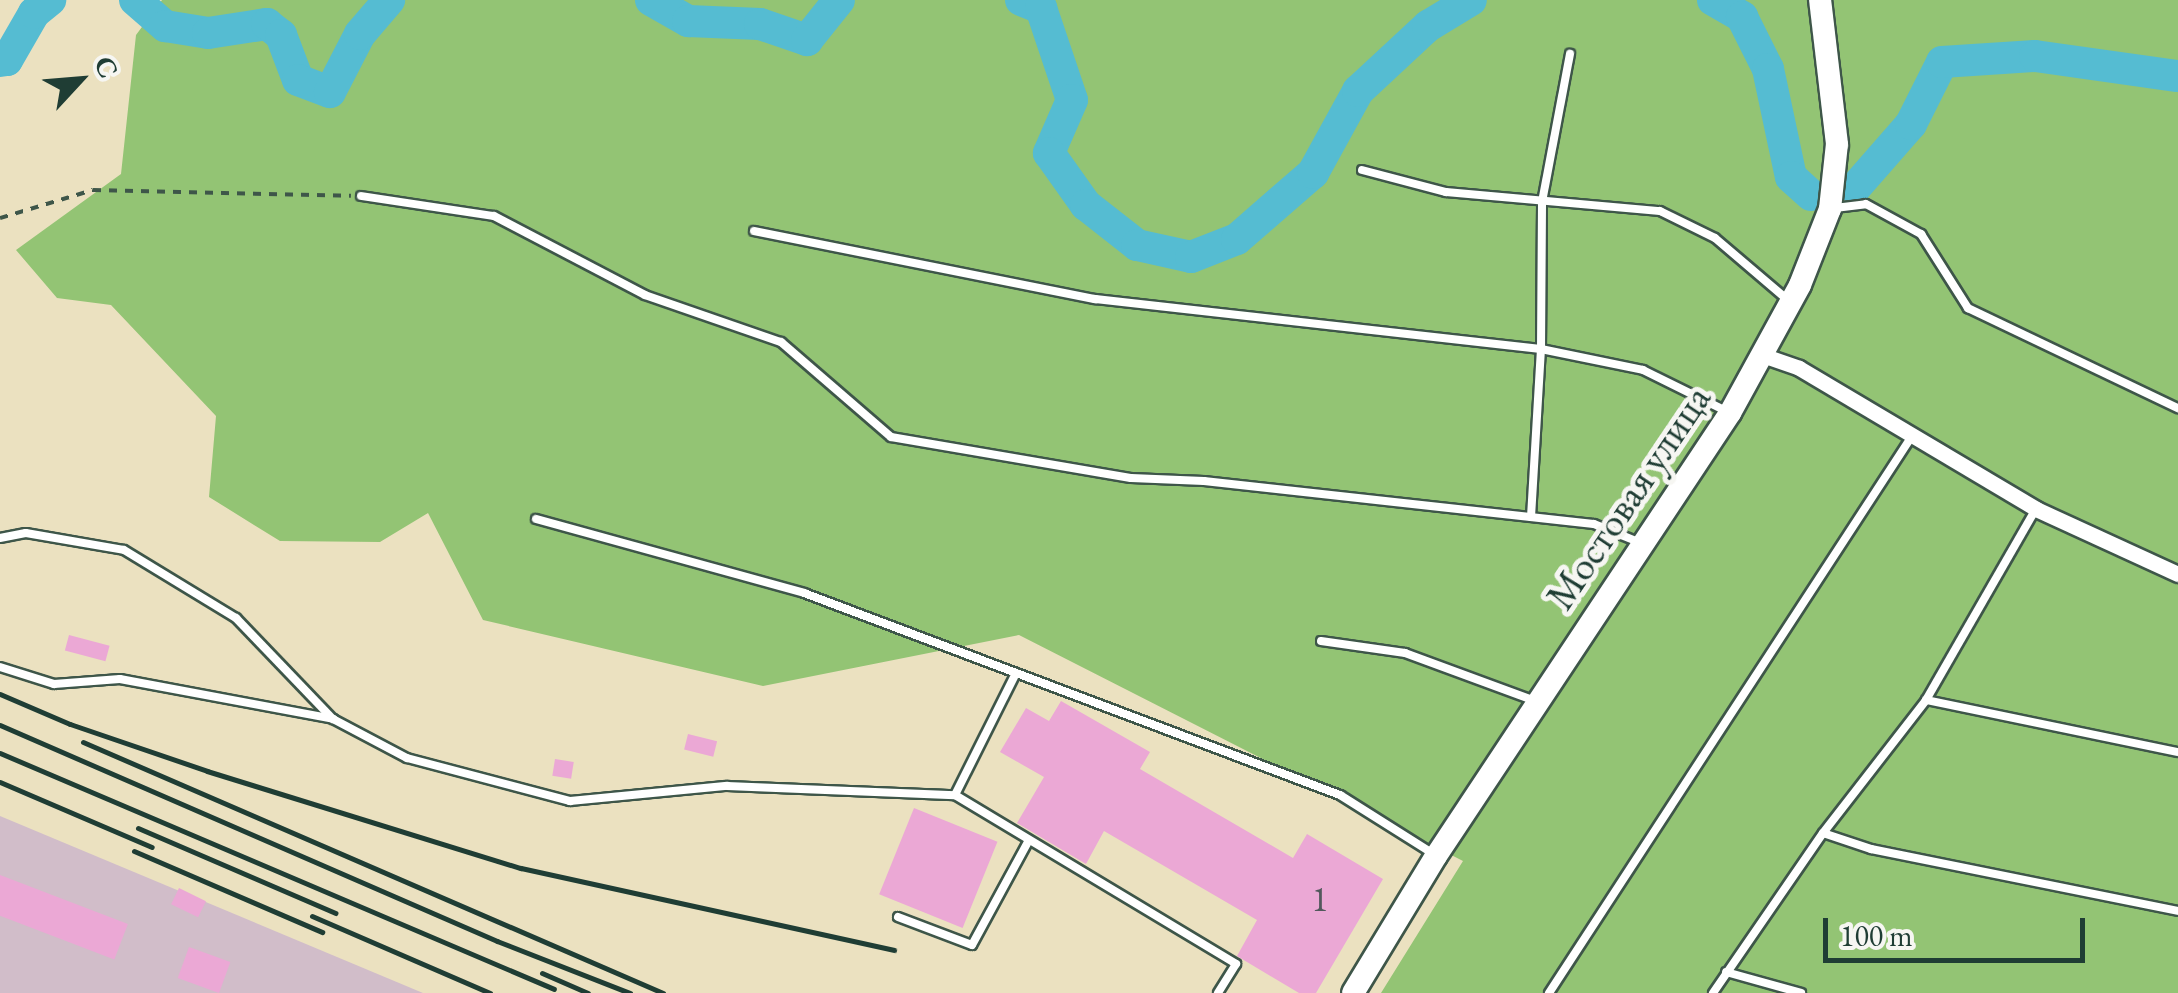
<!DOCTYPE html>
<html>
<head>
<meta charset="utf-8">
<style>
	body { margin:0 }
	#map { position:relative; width:2178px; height:993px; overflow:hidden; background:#ebe1c0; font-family:"EB Garamond",serif }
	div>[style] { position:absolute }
	.industrial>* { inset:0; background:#d1bdc9 }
	.green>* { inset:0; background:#93c474 }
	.river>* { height:32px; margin:-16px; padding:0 16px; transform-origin:16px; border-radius:16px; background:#55bcd2 }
	.building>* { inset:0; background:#eba8d5; transform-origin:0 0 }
	.path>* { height:4px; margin-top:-2px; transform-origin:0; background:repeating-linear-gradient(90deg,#3e5649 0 8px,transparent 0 16px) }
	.roads { filter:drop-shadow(2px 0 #3e5649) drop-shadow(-2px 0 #3e5649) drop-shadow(0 2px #3e5649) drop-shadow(0 -2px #3e5649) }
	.lane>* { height:8px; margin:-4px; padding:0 4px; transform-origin:4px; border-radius:4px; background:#fff }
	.street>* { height:15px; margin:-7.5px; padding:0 7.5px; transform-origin:7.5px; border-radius:7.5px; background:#fff }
	.secondary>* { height:22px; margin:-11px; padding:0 11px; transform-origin:11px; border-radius:11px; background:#fff }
	.rail>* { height:5px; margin:-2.5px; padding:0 2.5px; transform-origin:2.5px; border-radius:2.5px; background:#1f3d34 }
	span { translate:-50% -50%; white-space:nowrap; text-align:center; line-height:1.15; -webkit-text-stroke:10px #f6f6f2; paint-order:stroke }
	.number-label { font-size:35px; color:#52585c }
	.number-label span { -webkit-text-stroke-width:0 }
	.street-label { font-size:40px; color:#1f3d34 }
	.north { position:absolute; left:30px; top:30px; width:100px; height:100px; -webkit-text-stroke:8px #f6f6f2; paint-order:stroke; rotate:64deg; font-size:28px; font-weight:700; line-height:40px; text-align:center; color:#1f3d34 }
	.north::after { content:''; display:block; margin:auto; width:35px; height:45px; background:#1f3d34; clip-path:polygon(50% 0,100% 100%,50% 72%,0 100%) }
	.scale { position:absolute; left:1823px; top:918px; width:262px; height:45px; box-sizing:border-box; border:5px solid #1f3d34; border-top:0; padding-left:12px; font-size:30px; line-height:35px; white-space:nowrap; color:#1f3d34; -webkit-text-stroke:8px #f6f6f2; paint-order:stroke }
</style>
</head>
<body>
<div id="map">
	<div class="industrial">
		<div style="clip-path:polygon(0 816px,423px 993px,0 993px)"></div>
	</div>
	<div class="green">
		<div style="clip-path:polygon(162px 0,2178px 0,2178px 993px,1381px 993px,1463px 861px,1019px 635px,763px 686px,483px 620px,428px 513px,380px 542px,280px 541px,209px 497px,216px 416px,111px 305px,57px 298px,16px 250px,121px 174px,136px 35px)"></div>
	</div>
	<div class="river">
		<div style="left:135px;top:0;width:40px;rotate:41deg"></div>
		<div style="left:165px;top:26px;width:44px;rotate:9.2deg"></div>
		<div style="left:208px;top:33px;width:60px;rotate:-8.7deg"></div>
		<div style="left:267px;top:24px;width:18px;rotate:38deg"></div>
		<div style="left:281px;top:35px;width:48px;rotate:69.3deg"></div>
		<div style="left:298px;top:80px;width:34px;rotate:21deg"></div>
		<div style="left:330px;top:92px;width:65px;rotate:-62.7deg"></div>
		<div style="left:360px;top:34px;width:45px;rotate:-49.5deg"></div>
		<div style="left:651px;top:0;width:43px;rotate:29.6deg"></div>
		<div style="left:688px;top:21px;width:72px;rotate:2.4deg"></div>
		<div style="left:760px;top:24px;width:50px;rotate:18.8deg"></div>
		<div style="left:807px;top:40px;width:51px;rotate:-51.3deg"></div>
		<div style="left:1021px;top:0;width:22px;rotate:22deg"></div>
		<div style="left:1041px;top:8px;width:97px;rotate:71.4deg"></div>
		<div style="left:1072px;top:100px;width:58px;rotate:113.5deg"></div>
		<div style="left:1049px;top:153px;width:64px;rotate:54.6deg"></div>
		<div style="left:1086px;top:205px;width:65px;rotate:38.1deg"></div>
		<div style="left:1137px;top:245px;width:55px;rotate:12.5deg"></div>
		<div style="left:1191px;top:257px;width:49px;rotate:-21.4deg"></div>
		<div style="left:1237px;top:239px;width:101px;rotate:-41deg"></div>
		<div style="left:1313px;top:173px;width:94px;rotate:-61.2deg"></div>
		<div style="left:1358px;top:91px;width:96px;rotate:-42.9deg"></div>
		<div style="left:1428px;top:26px;width:50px;rotate:-31.2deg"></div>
		<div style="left:1713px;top:0;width:34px;rotate:30deg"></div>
		<div style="left:1742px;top:17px;width:58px;rotate:63.4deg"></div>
		<div style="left:1768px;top:69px;width:110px;rotate:78deg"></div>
		<div style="left:1791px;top:177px;width:27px;rotate:42deg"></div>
		<div style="left:0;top:61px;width:7px;rotate:-8deg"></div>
		<div style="left:7px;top:60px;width:54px;rotate:-60.1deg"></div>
		<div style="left:34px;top:13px;width:21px;rotate:-39deg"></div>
		<div style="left:1855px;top:188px;width:85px;rotate:-48.8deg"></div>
		<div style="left:1911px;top:124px;width:69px;rotate:-63.4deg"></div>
		<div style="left:1942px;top:62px;width:93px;rotate:-3.7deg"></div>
		<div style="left:2035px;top:56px;width:144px;rotate:8deg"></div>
	</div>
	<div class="building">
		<div style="left:69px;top:635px;width:42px;height:16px;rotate:15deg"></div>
		<div style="clip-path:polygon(1061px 701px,1150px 752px,1140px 769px,1293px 858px,1307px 834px,1383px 879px,1316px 993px,1299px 993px,1237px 956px,1257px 920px,1104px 831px,1086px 864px,1017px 823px,1044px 777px,1000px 752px,1026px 708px,1049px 721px)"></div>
		<div style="left:688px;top:734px;width:30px;height:16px;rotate:14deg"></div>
		<div style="left:555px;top:759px;width:19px;height:17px;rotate:9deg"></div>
		<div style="left:914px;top:808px;width:90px;height:93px;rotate:22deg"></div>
		<div style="left:0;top:875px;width:137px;height:38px;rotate:21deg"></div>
		<div style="left:179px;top:888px;width:30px;height:18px;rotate:26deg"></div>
		<div style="left:189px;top:947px;width:44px;height:33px;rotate:20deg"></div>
	</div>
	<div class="path">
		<div style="left:0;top:218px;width:97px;rotate:-16.8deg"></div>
		<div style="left:93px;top:190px;width:258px;rotate:1.3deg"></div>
	</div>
	<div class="roads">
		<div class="lane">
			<div style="left:1362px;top:170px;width:87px;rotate:14.7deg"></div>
			<div style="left:1446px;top:192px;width:215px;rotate:5.1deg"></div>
			<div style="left:1660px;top:211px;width:61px;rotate:26.1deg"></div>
			<div style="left:1715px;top:238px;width:97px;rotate:40.4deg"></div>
			<div style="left:361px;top:196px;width:134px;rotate:8.6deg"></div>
			<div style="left:494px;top:216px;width:170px;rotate:27.6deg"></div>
			<div style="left:645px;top:295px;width:144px;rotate:19.1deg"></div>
			<div style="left:781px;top:342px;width:145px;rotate:40.8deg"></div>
			<div style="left:891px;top:437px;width:243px;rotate:9.7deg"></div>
			<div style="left:1131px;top:478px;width:73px;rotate:2.4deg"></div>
			<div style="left:1204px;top:481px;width:392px;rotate:6.3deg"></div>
			<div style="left:1594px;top:524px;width:51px;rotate:22deg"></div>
			<div style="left:1835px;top:208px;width:31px;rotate:-7deg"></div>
			<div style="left:1866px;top:204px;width:63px;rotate:28.6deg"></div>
			<div style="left:1921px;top:234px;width:88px;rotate:57.6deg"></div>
			<div style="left:1968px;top:308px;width:233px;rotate:25.5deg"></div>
			<div style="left:754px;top:231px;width:348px;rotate:11.3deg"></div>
			<div style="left:1095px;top:299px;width:449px;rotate:6.4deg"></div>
			<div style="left:1541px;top:349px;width:104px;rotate:11.6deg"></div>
			<div style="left:1643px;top:370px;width:93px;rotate:26.3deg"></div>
			<div style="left:1531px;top:517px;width:168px;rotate:-86.6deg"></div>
			<div style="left:1541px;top:349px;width:147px;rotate:-89.6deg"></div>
			<div style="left:1542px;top:202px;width:151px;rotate:-79.3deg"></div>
			<div style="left:536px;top:519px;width:278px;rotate:15.4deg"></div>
			<div style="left:804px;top:593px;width:573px;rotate:20.65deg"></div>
			<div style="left:1340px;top:795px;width:109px;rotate:32.2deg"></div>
			<div style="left:0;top:538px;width:26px;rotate:-11deg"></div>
			<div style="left:26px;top:533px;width:99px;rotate:9.8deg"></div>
			<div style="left:124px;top:550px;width:131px;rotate:31.3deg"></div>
			<div style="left:236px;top:618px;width:140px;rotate:46.2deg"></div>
			<div style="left:1321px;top:641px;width:85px;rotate:8.1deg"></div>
			<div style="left:1405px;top:653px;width:136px;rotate:20.2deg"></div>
			<div style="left:0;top:667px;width:57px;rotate:17.5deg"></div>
			<div style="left:54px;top:684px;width:66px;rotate:-4.3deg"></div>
			<div style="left:120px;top:679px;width:217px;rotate:10.6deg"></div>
			<div style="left:333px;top:719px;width:84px;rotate:27.8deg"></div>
			<div style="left:407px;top:758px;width:169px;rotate:14.8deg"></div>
			<div style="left:570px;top:801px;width:158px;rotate:-5.5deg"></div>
			<div style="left:727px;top:786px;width:228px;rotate:2.3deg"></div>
			<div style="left:1016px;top:673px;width:136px;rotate:116.6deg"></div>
			<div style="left:955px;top:795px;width:328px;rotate:31deg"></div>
			<div style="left:1236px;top:964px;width:34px;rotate:122deg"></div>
			<div style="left:1926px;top:700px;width:257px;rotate:11.7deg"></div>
			<div style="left:1823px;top:833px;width:51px;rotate:18.4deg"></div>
			<div style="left:1871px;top:849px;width:313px;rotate:11.4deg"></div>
			<div style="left:898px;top:917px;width:79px;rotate:20.7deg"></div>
			<div style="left:972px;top:945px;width:119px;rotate:-61.5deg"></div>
			<div style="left:1726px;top:972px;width:78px;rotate:15.6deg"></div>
			<div style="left:1549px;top:993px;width:665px;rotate:-56.91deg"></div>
			<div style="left:1713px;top:993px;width:194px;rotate:-55.5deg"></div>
			<div style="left:1823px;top:833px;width:168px;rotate:-52.2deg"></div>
			<div style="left:1926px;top:700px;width:220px;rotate:-60.1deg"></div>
		</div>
		<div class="street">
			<div style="left:1765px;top:356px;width:36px;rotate:19deg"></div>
			<div style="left:1799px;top:368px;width:276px;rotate:30.7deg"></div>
			<div style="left:2036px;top:509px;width:156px;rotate:24.6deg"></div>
		</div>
		<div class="secondary">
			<div style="left:1353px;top:993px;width:160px;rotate:-58.8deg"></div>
			<div style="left:1436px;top:856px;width:532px;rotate:-56.43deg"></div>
			<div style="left:1730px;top:413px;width:146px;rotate:-61.3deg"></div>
			<div style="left:1800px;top:285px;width:82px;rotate:-68.5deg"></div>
			<div style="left:1830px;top:209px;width:65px;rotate:-83.9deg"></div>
			<div style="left:1837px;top:144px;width:145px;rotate:-96.7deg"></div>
		</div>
	</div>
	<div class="rail">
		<div style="left:0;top:694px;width:76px;rotate:23.2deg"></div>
		<div style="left:70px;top:724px;width:145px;rotate:18.9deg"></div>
		<div style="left:207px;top:771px;width:329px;rotate:17.2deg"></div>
		<div style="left:521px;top:868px;width:382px;rotate:12.4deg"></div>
		<div style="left:0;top:725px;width:542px;rotate:23.49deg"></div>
		<div style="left:497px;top:941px;width:143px;rotate:21.4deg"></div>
		<div style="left:83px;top:742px;width:632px;rotate:23.4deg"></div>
		<div style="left:0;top:753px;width:602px;rotate:23.07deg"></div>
		<div style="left:0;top:782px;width:165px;rotate:23.2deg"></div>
		<div style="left:138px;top:828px;width:215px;rotate:23.3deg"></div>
		<div style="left:134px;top:851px;width:205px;rotate:23.3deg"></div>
		<div style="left:312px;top:916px;width:194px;rotate:23.4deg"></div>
		<div style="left:542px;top:973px;width:50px;rotate:23.5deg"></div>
	</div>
	<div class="number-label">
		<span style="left:1320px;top:899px">1</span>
	</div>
	<div class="street-label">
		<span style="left:1628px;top:497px;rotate:-56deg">Мостовая улица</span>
	</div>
	<div class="north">С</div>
	<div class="scale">100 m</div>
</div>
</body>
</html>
